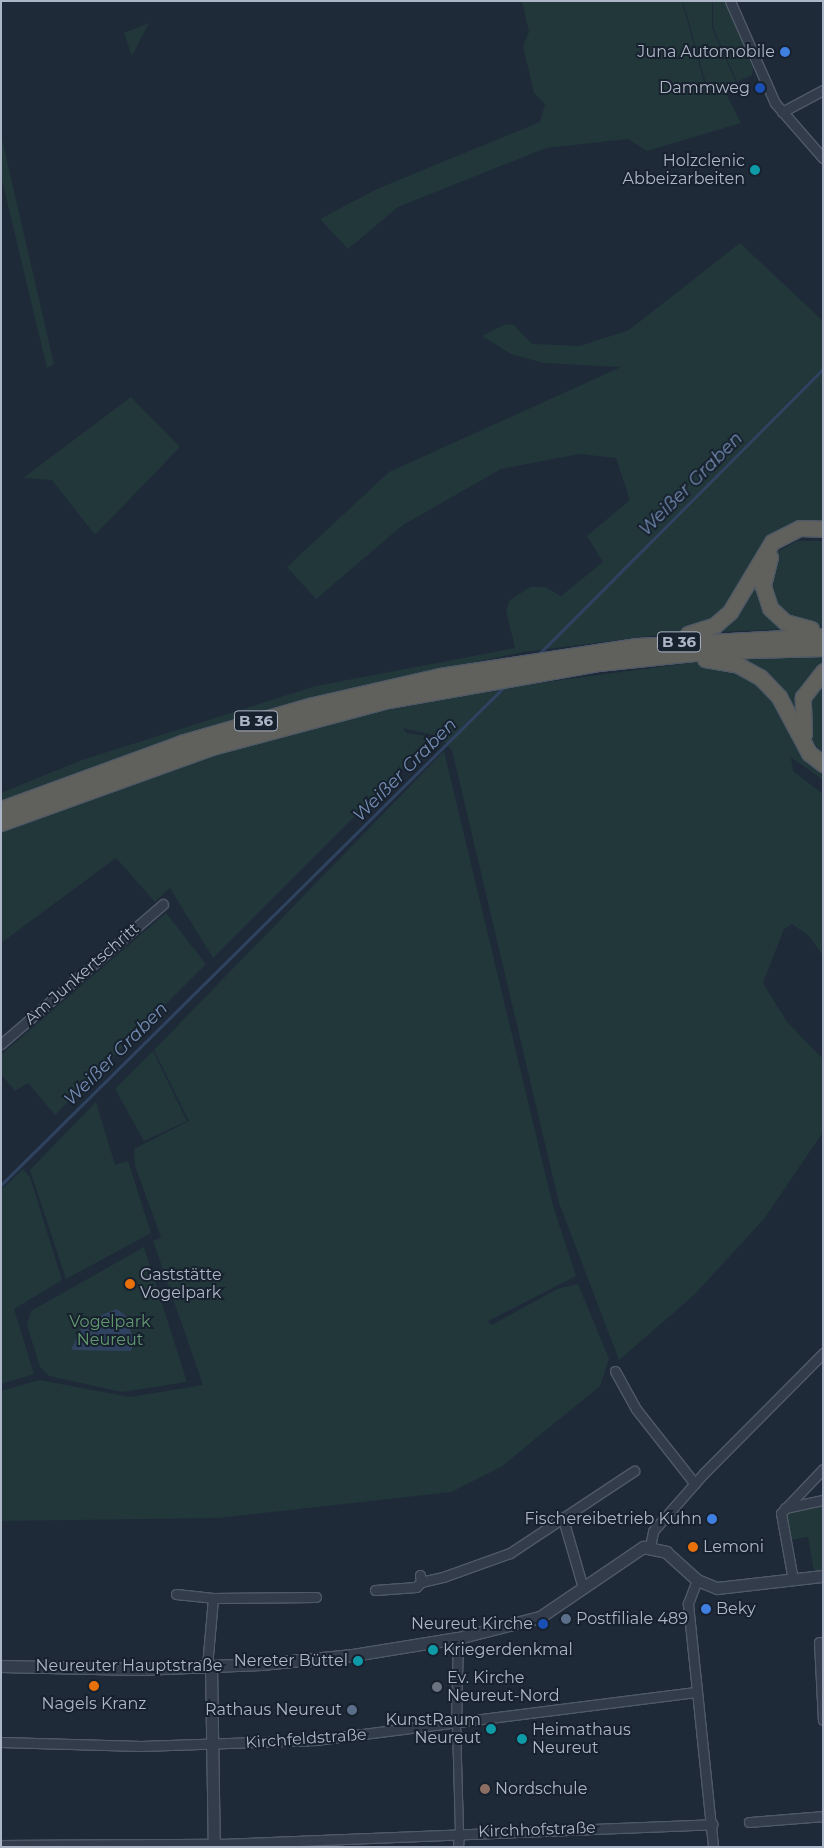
<!DOCTYPE html>
<html>
<head>
<meta charset="utf-8">
<style>
	body { margin:0 }
	#map { position:relative; width:824px; height:1848px; overflow:hidden; background:#1f2a39; font-family:Montserrat,sans-serif }
	div>[style] { position:absolute }
	.green>* { inset:0; background:#21373a }
	.water>* { inset:0; background:#2f4360 }
	.stream>* { height:2.5px; margin:-1.25px; padding:0 1.25px; transform-origin:1.25px; border-radius:1.25px; background:#2f4360 }
	.roads { filter:drop-shadow(1px 0 #505967) drop-shadow(-1px 0 #505967) drop-shadow(0 1px #505967) drop-shadow(0 -1px #505967) }
	.pedestrian>* { height:7px; margin:-3.5px; padding:0 3.5px; transform-origin:3.5px; border-radius:3.5px; background:#323c4a }
	.minor>* { height:9px; margin:-4.5px; padding:0 4.5px; transform-origin:4.5px; border-radius:4.5px; background:#323c4a }
	.tertiary>* { height:11px; margin:-5.5px; padding:0 5.5px; transform-origin:5.5px; border-radius:5.5px; background:#323c4a }
	.trunk>* { height:15px; margin:-7.5px; padding:0 7.5px; transform-origin:7.5px; border-radius:7.5px; background:#60605c }
	.dots>* { width:14px; height:14px; translate:-50% -50%; box-sizing:border-box; border:2px solid #18212e; border-radius:50% }
	span { translate:-50% -50%; white-space:nowrap; text-align:center; line-height:1.15; -webkit-text-stroke:4px #18212e; paint-order:stroke }
	.shield-label span { padding:1px 4px; background:#18212e; border:1px solid; border-radius:4px; -webkit-text-stroke-width:0 }
	.shield-label { font-size:15px; color:#adb6c6; font-weight:700 }
	.poi-label { font-size:16px; color:#adb6c6 }
	.right { translate:-100% -50%; text-align:right }
	.left { translate:0 -50%; text-align:left }
	.street-label { font-size:16px; color:#adb6c6 }
	.park-label { font-size:16px; color:#629970 }
	.water-label { font-size:18px; color:#728cb2; font-style:italic }
	.frame { position:absolute; inset:0; border:2px solid #adb6c6; pointer-events:none }
</style>
</head>
<body>
<div id="map">
	<div class="green">
		<div style="clip-path:polygon(522px 1px,682px 1px,707px 93px,724px 90px,741px 123px,647px 151px,628px 139px,546px 148px,398px 207px,348px 249px,320px 219px,377px 189px,540px 122px,545px 104px,534px 93px,523px 46px,529px 32px)"></div>
		<div style="clip-path:polygon(683px 1px,712px 1px,712px 28px,736px 82px,708px 91px)"></div>
		<div style="clip-path:polygon(713px 1px,725px 1px,753px 68px,752px 75px,737px 82px,713px 27px)"></div>
		<div style="clip-path:polygon(149px 23px,132px 56px,124px 33px)"></div>
		<div style="clip-path:polygon(1px 135px,54px 364px,47px 368px,1px 176px)"></div>
		<div style="clip-path:polygon(740px 243px,823px 321px,823px 526px,786px 529px,726px 613px,684px 632px,523px 652px,319px 696px,170px 739px,1px 802px,1px 793px,82px 760px,316px 686px,515px 648px,506px 610px,510px 600px,530px 587px,545px 587px,561px 596px,603px 562px,587px 536px,630px 500px,616px 458px,579px 454px,501px 469px,403px 525px,316px 599px,287px 567px,389px 472px,621px 367px,544px 363px,511px 354px,482px 336px,506px 324px,514px 325px,532px 344px,580px 346px,629px 330px)"></div>
		<div style="clip-path:polygon(131px 397px,180px 447px,95px 535px,52px 480px,23px 478px)"></div>
		<div style="clip-path:polygon(823px 532px,783px 540px,761px 565px,761px 598px,786px 629px,712px 632px,739px 608px,765px 554px,775px 543px,792px 533px)"></div>
		<div style="clip-path:polygon(797px 541px,823px 541px,823px 627px,806px 626px,773px 607px,767px 569px,777px 552px)"></div>
		<div style="clip-path:polygon(823px 655px,823px 666px,797px 717px,728px 658px)"></div>
		<div style="clip-path:polygon(696px 662px,719px 664px,762px 683px,823px 768px,823px 780px,791px 757px,793px 771px,823px 794px,823px 956px,809px 936px,792px 924px,784px 929px,763px 983px,787px 1022px,823px 1059px,823px 1132px,764px 1219px,694px 1295px,619px 1360px,559px 1203px,452px 750px,439px 736px,403px 728px,406px 733px,434px 737px,213px 958px,170px 888px,155px 902px,116px 858px,1px 943px,1px 831px,48px 811px,202px 757px,320px 723px,440px 696px)"></div>
		<div style="clip-path:polygon(823px 674px,823px 755px,807px 733px,803px 710px)"></div>
		<div style="clip-path:polygon(444px 751px,553px 1206px,576px 1276px,488px 1321px,492px 1325px,557px 1289px,578px 1284px,609px 1359px,600px 1386px,501px 1467px,451px 1492px,217px 1518px,1px 1521px,1px 1391px,39px 1380px,130px 1397px,203px 1385px,153px 1241px,161px 1237px,135px 1166px,134px 1149px,189px 1121px,154px 1050px)"></div>
		<div style="clip-path:polygon(166px 913px,206px 964px,55px 1115px,28px 1083px,15px 1091px,1px 1074px,1px 1055px)"></div>
		<div style="clip-path:polygon(153px 1051px,187px 1121px,144px 1141px,115px 1089px)"></div>
		<div style="clip-path:polygon(96px 1102px,115px 1165px,128px 1161px,151px 1233px,66px 1279px,30px 1170px)"></div>
		<div style="clip-path:polygon(23px 1169px,30px 1177px,62px 1280px,14px 1309px,34px 1374px,1px 1384px,1px 1190px)"></div>
		<div style="clip-path:polygon(144px 1247px,187px 1382px,122px 1392px,49px 1376px,40px 1367px,27px 1325px,31px 1311px)"></div>
		<div style="clip-path:polygon(823px 1505px,823px 1569px,814px 1571px,808px 1537px,790px 1540px,786px 1516px,795px 1510px)"></div>
	</div>
	<div class="water">
		<div style="clip-path:polygon(117px 1309px,127px 1317px,134px 1344px,131px 1351px,71px 1350px,84px 1322px)"></div>
	</div>
	<div class="stream">
		<div style="left:538px;top:655px;width:404px;rotate:-45.1deg"></div>
		<div style="left:1px;top:1185px;width:711px;rotate:-44.71deg"></div>
	</div>
	<div class="roads">
		<div class="pedestrian">
			<div style="left:456px;top:1724px;width:109px;rotate:88.4deg"></div>
		</div>
		<div class="minor">
			<div style="left:730px;top:1px;width:111px;rotate:66.2deg"></div>
			<div style="left:775px;top:103px;width:73px;rotate:48.9deg"></div>
			<div style="left:782px;top:112px;width:47px;rotate:-28.2deg"></div>
			<div style="left:1px;top:1044px;width:214px;rotate:-40.8deg"></div>
			<div style="left:615px;top:1371px;width:43px;rotate:61.1deg"></div>
			<div style="left:636px;top:1409px;width:95px;rotate:51.8deg"></div>
			<div style="left:785px;top:1508px;width:39px;rotate:-12deg"></div>
			<div style="left:563px;top:1519px;width:72px;rotate:73.8deg"></div>
			<div style="left:650px;top:1547px;width:16px;rotate:-79deg"></div>
			<div style="left:653px;top:1531px;width:77px;rotate:-48.7deg"></div>
			<div style="left:704px;top:1473px;width:169px;rotate:-45.2deg"></div>
			<div style="left:420px;top:1575px;width:7px;rotate:82deg"></div>
			<div style="left:421px;top:1582px;width:23px;rotate:-13deg"></div>
			<div style="left:443px;top:1577px;width:71px;rotate:-19.7deg"></div>
			<div style="left:510px;top:1553px;width:149px;rotate:-33.5deg"></div>
			<div style="left:697px;top:1580px;width:26px;rotate:111deg"></div>
			<div style="left:688px;top:1604px;width:244px;rotate:84.1deg"></div>
			<div style="left:793px;top:1580px;width:68px;rotate:-100.2deg"></div>
			<div style="left:781px;top:1513px;width:61px;rotate:-46.3deg"></div>
			<div style="left:375px;top:1590px;width:41px;rotate:-4.2deg"></div>
			<div style="left:416px;top:1587px;width:7px;rotate:-45deg"></div>
			<div style="left:176px;top:1594px;width:37px;rotate:6deg"></div>
			<div style="left:213px;top:1598px;width:68px;rotate:95deg"></div>
			<div style="left:213px;top:1598px;width:103px;rotate:-0.6deg"></div>
			<div style="left:819px;top:1642px;width:78px;rotate:87.1deg"></div>
			<div style="left:456px;top:1724px;width:86px;rotate:-88.7deg"></div>
			<div style="left:1px;top:1742px;width:140px;rotate:1.6deg"></div>
			<div style="left:141px;top:1746px;width:175px;rotate:-2deg"></div>
			<div style="left:316px;top:1740px;width:384px;rotate:-7.2deg"></div>
			<div style="left:749px;top:1822px;width:74px;rotate:-4.6deg"></div>
			<div style="left:1px;top:1845px;width:220px;rotate:-0.3deg"></div>
			<div style="left:221px;top:1844px;width:492px;rotate:-2.3deg"></div>
			<div style="left:458px;top:1847px;width:14px;rotate:-86deg"></div>
		</div>
		<div class="tertiary">
			<div style="left:1px;top:1666px;width:139px;rotate:1.2deg"></div>
			<div style="left:140px;top:1669px;width:121px;rotate:-2.4deg"></div>
			<div style="left:261px;top:1664px;width:92px;rotate:-5.6deg"></div>
			<div style="left:353px;top:1655px;width:106px;rotate:-9.2deg"></div>
			<div style="left:458px;top:1638px;width:85px;rotate:-14.4deg"></div>
			<div style="left:540px;top:1617px;width:125px;rotate:-34.2deg"></div>
			<div style="left:643px;top:1547px;width:24px;rotate:12deg"></div>
			<div style="left:666px;top:1552px;width:42px;rotate:42.1deg"></div>
			<div style="left:697px;top:1580px;width:22px;rotate:22deg"></div>
			<div style="left:717px;top:1588px;width:107px;rotate:-6.5deg"></div>
			<div style="left:211px;top:1666px;width:181px;rotate:89.1deg"></div>
		</div>
		<div class="trunk">
			<div style="left:770px;top:557px;width:30px;rotate:104deg"></div>
			<div style="left:763px;top:586px;width:23px;rotate:72deg"></div>
			<div style="left:770px;top:608px;width:21px;rotate:43deg"></div>
			<div style="left:785px;top:622px;width:27px;rotate:15deg"></div>
			<div style="left:688px;top:634px;width:28px;rotate:-18deg"></div>
			<div style="left:715px;top:625px;width:20px;rotate:-41deg"></div>
			<div style="left:730px;top:612px;width:82px;rotate:-59deg"></div>
			<div style="left:772px;top:542px;width:31px;rotate:-27deg"></div>
			<div style="left:800px;top:528px;width:23px;rotate:2deg"></div>
			<div style="left:705px;top:659px;width:34px;rotate:10deg"></div>
			<div style="left:738px;top:665px;width:25px;rotate:29deg"></div>
			<div style="left:760px;top:677px;width:28px;rotate:46deg"></div>
			<div style="left:779px;top:697px;width:64px;rotate:61.8deg"></div>
			<div style="left:809px;top:753px;width:18px;rotate:38deg"></div>
			<div style="left:804px;top:734px;width:37px;rotate:-92deg"></div>
			<div style="left:803px;top:697px;width:33px;rotate:-52deg"></div>
			<div style="left:1px;top:809px;width:192px;rotate:-20.1deg"></div>
			<div style="left:181px;top:743px;width:137px;rotate:-16.1deg"></div>
			<div style="left:313px;top:705px;width:130px;rotate:-12.9deg"></div>
			<div style="left:440px;top:676px;width:199px;rotate:-8.7deg"></div>
			<div style="left:637px;top:646px;width:186px;rotate:-3.1deg"></div>
			<div style="left:1px;top:823px;width:227px;rotate:-19.8deg"></div>
			<div style="left:215px;top:746px;width:179px;rotate:-14.9deg"></div>
			<div style="left:388px;top:700px;width:213px;rotate:-10deg"></div>
			<div style="left:598px;top:663px;width:118px;rotate:-5.9deg"></div>
			<div style="left:715px;top:651px;width:108px;rotate:-1.6deg"></div>
		</div>
	</div>
	<div class="dots">
		<div style="left:785px;top:52px;background:#3f7fe0"></div>
		<div style="left:760px;top:88px;background:#1a4fb4"></div>
		<div style="left:755px;top:170px;background:#0f9aa8"></div>
		<div style="left:130px;top:1284px;background:#e8710a"></div>
		<div style="left:712px;top:1519px;background:#3f7fe0"></div>
		<div style="left:693px;top:1547px;background:#e8710a"></div>
		<div style="left:706px;top:1609px;background:#3f7fe0"></div>
		<div style="left:566px;top:1619px;background:#5c6f8a"></div>
		<div style="left:543px;top:1624px;background:#1a4fb4"></div>
		<div style="left:433px;top:1650px;background:#0f9aa8"></div>
		<div style="left:358px;top:1661px;background:#0f9aa8"></div>
		<div style="left:94px;top:1686px;background:#e8710a"></div>
		<div style="left:437px;top:1687px;background:#6b7280"></div>
		<div style="left:352px;top:1710px;background:#5c6f8a"></div>
		<div style="left:491px;top:1729px;background:#0f9aa8"></div>
		<div style="left:522px;top:1739px;background:#0f9aa8"></div>
		<div style="left:485px;top:1789px;background:#8d6e63"></div>
	</div>
	<div class="shield-label">
		<span style="left:679px;top:642px">B 36</span>
		<span style="left:256px;top:721px">B 36</span>
	</div>
	<div class="poi-label">
		<span class="right" style="left:775px;top:52px">Juna Automobile</span>
		<span class="right" style="left:750px;top:88px">Dammweg</span>
		<span class="right" style="left:745px;top:170px">Holzclenic<br>Abbeizarbeiten</span>
		<span class="left" style="left:140px;top:1284px">Gaststätte<br>Vogelpark</span>
		<span class="right" style="left:702px;top:1519px">Fischereibetrieb Kuhn</span>
		<span class="left" style="left:703px;top:1547px">Lemoni</span>
		<span class="left" style="left:716px;top:1609px">Beky</span>
		<span class="left" style="left:576px;top:1619px">Postfiliale 489</span>
		<span class="right" style="left:533px;top:1624px">Neureut Kirche</span>
		<span class="left" style="left:443px;top:1650px">Kriegerdenkmal</span>
		<span class="right" style="left:348px;top:1661px">Nereter Büttel</span>
		<span class="left" style="left:447px;top:1687px">Ev. Kirche<br>Neureut-Nord</span>
		<span style="left:94px;top:1704px">Nagels Kranz</span>
		<span class="right" style="left:342px;top:1710px">Rathaus Neureut</span>
		<span class="right" style="left:481px;top:1729px">KunstRaum<br>Neureut</span>
		<span class="left" style="left:532px;top:1739px">Heimathaus<br>Neureut</span>
		<span class="left" style="left:495px;top:1789px">Nordschule</span>
	</div>
	<div class="street-label">
		<span style="left:82px;top:974px;rotate:-41deg">Am Junkertschritt</span>
		<span style="left:129px;top:1666px">Neureuter Hauptstraße</span>
		<span style="left:306px;top:1739px;rotate:-4deg">Kirchfeldstraße</span>
		<span style="left:537px;top:1830px;rotate:-2deg">Kirchhofstraße</span>
	</div>
	<div class="park-label">
		<span style="left:110px;top:1331px">Vogelpark<br>Neureut</span>
	</div>
	<div class="water-label">
		<span style="left:691px;top:484px;rotate:-45deg">Weißer Graben</span>
		<span style="left:405px;top:770px;rotate:-45deg">Weißer Graben</span>
		<span style="left:116px;top:1054px;rotate:-45deg">Weißer Graben</span>
	</div>
	<div class="frame"></div>
</div>
</body>
</html>
